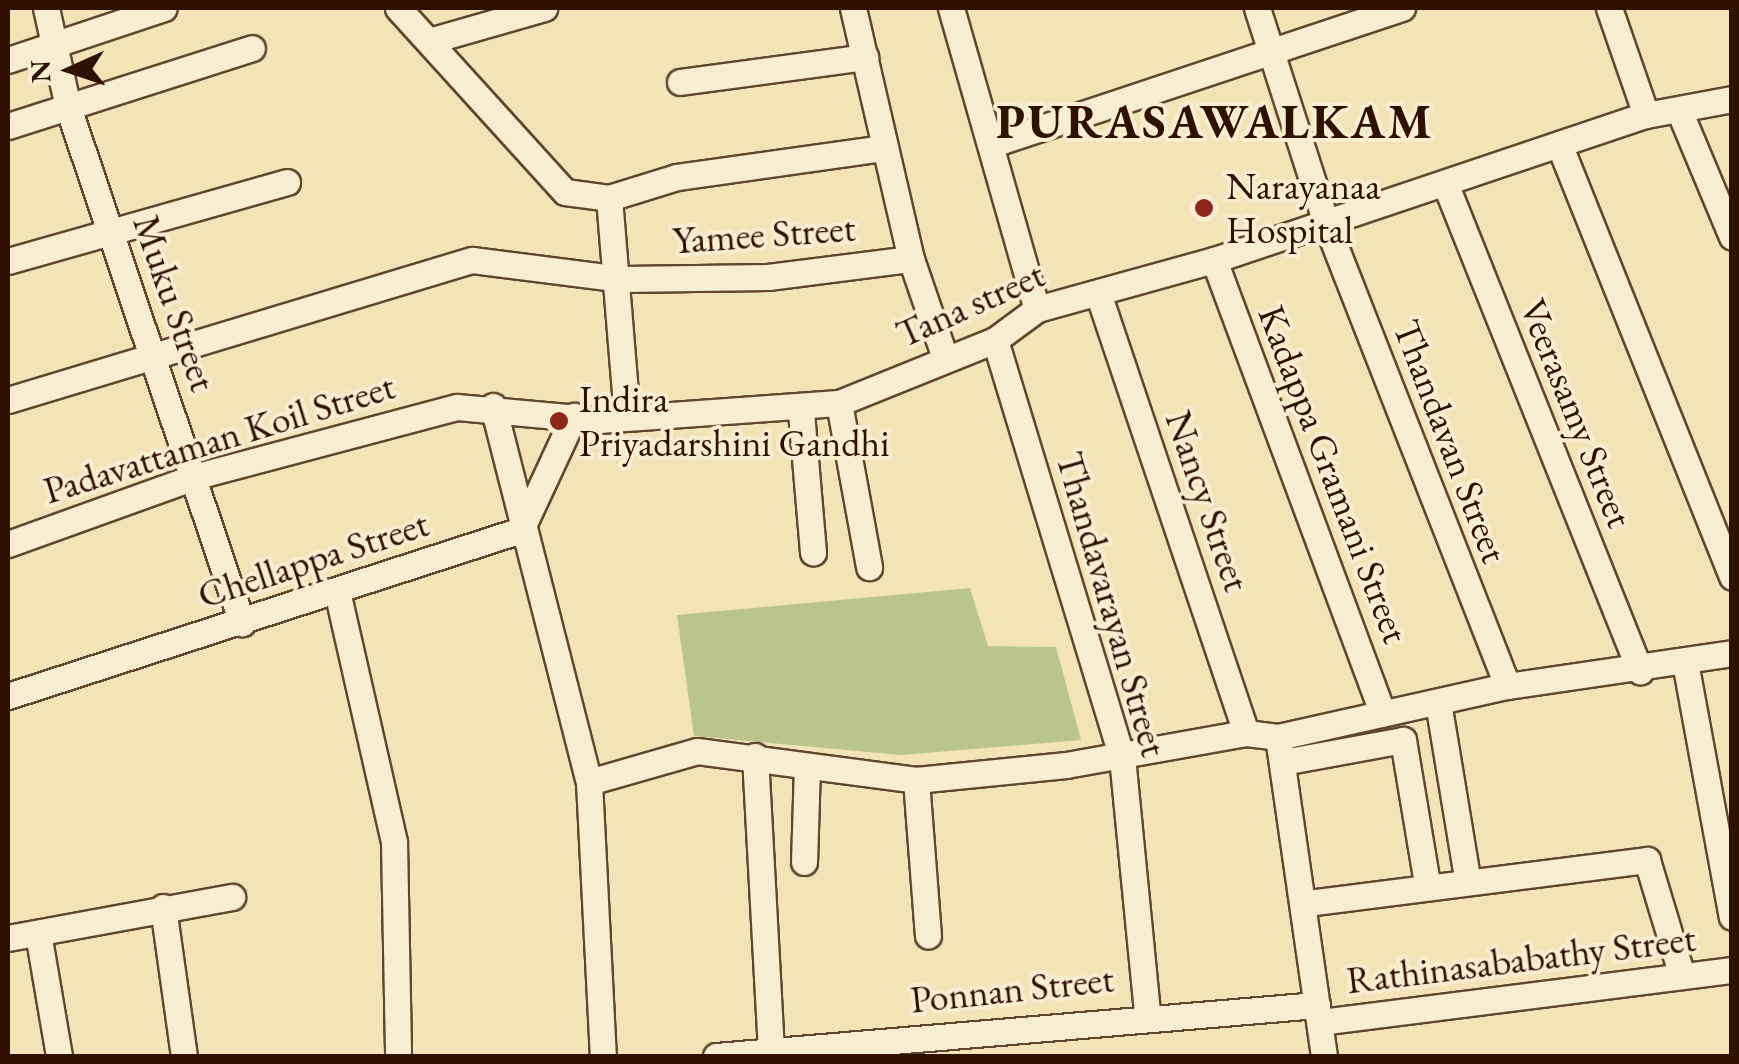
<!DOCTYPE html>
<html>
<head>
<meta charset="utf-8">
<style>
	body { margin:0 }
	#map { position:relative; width:1739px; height:1064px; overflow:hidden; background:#f2e4b6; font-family:"EB Garamond",serif }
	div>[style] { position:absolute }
	.green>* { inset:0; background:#b9c48f }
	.roads { filter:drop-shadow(2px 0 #60462f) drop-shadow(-2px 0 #60462f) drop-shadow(0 2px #60462f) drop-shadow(0 -2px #60462f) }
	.minor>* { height:25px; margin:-12.5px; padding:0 12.5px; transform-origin:12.5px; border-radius:12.5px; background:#f7edd0 }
	.dots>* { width:28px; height:28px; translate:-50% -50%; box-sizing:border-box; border:5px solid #f7edd0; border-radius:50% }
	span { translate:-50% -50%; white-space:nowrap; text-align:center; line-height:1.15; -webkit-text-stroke:8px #f7edd0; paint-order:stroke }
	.poi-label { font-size:38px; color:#2f1102 }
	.left { translate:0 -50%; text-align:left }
	.street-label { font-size:38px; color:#2f1102 }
	.district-label { font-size:48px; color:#2f1102; font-weight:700; letter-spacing:2.5px }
	.frame { position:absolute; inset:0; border:10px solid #2f1102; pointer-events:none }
	.north { position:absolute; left:20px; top:20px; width:100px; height:100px; -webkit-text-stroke:8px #f7edd0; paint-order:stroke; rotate:267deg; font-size:28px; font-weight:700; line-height:40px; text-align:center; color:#2f1102 }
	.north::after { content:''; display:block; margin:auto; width:35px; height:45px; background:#2f1102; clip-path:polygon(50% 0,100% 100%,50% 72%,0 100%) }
</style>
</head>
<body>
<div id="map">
	<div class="green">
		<div style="clip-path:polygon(970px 588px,988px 646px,1056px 647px,1081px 740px,901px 755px,694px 736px,677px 615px)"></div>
	</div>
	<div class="roads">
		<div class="minor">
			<div style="left:46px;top:8px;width:101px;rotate:77.5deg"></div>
			<div style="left:68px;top:107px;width:545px;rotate:71.37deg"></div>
			<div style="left:398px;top:8px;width:248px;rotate:47.8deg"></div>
			<div style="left:565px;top:192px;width:44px;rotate:7.8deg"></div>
			<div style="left:609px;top:198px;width:219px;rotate:85.3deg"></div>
			<div style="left:853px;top:8px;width:258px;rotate:77deg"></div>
			<div style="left:911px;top:259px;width:105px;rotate:71deg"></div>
			<div style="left:951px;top:8px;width:313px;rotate:74.1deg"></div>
			<div style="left:1257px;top:8px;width:226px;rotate:72.2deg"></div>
			<div style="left:1326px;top:223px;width:497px;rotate:68.6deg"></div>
			<div style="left:1609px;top:8px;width:113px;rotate:70.9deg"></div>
			<div style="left:429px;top:41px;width:120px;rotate:-16deg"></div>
			<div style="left:8px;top:60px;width:164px;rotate:-18.4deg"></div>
			<div style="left:680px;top:82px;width:187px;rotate:-7.7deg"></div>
			<div style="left:1681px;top:115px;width:132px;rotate:67.3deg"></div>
			<div style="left:8px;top:126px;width:256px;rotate:-17.7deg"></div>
			<div style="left:996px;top:143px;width:428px;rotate:-18.4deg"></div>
			<div style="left:1559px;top:144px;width:466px;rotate:68.2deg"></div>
			<div style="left:1445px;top:183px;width:526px;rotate:68.22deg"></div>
			<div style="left:609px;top:198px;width:71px;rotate:-17.2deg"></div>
			<div style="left:677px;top:177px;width:209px;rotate:-8deg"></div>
			<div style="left:1214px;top:260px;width:484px;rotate:69.6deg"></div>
			<div style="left:8px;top:261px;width:290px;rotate:-15.8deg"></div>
			<div style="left:1098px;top:293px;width:464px;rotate:71.4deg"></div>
			<div style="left:995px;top:340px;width:436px;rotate:73.1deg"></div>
			<div style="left:1122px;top:757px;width:257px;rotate:84.4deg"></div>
			<div style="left:8px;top:400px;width:485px;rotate:-16.8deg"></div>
			<div style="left:472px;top:260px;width:152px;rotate:7.2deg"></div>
			<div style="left:623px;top:279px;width:145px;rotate:-0.8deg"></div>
			<div style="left:768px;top:277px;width:144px;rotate:-7.2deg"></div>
			<div style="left:839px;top:403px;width:167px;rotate:79.6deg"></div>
			<div style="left:493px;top:406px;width:388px;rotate:75.7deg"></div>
			<div style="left:589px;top:782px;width:274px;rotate:87.1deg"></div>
			<div style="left:801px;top:412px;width:141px;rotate:85.1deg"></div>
			<div style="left:8px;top:544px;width:201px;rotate:-19.8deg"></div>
			<div style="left:197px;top:476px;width:269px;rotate:-14.9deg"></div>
			<div style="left:457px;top:407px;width:144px;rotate:5.2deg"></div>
			<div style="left:600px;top:420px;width:240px;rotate:-4.1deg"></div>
			<div style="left:839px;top:403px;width:168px;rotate:-22deg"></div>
			<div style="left:995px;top:340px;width:52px;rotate:-36.4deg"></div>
			<div style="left:1037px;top:309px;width:184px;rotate:-15.5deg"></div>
			<div style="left:1214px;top:260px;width:456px;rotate:-18.6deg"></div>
			<div style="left:1646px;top:115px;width:87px;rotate:-10.5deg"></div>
			<div style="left:337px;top:591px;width:257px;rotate:77.2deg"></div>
			<div style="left:394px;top:842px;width:214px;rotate:88.9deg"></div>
			<div style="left:1685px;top:662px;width:259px;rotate:79.6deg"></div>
			<div style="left:8px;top:696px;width:539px;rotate:-17.93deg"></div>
			<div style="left:521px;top:530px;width:126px;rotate:-65.1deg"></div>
			<div style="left:1438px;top:702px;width:177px;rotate:80.6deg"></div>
			<div style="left:1278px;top:737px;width:322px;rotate:81.8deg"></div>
			<div style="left:755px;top:756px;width:294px;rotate:86.9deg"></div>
			<div style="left:1283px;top:762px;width:122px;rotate:-10.4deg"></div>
			<div style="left:1403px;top:740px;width:146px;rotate:80.5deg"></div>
			<div style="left:916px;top:780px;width:156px;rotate:85.6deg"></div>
			<div style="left:589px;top:782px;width:112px;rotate:-16deg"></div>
			<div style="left:697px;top:751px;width:221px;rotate:7.5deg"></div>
			<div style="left:916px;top:780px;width:151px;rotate:-5.7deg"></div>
			<div style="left:1066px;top:765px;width:183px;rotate:-10.1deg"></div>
			<div style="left:1246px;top:733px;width:32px;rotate:7deg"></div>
			<div style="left:1278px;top:737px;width:235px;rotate:-12.6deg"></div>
			<div style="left:1507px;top:686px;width:227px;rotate:-8.3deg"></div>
			<div style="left:804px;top:862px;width:94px;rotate:-88.2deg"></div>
			<div style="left:1307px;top:903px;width:343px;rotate:-7.2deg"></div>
			<div style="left:1647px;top:860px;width:121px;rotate:73.2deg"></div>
			<div style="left:163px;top:907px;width:150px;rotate:82deg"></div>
			<div style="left:38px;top:933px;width:125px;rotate:80.3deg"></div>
			<div style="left:8px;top:938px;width:228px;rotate:-10.4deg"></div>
			<div style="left:1320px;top:1022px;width:415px;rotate:-7.2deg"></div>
			<div style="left:716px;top:1056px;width:603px;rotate:-4.85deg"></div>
		</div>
	</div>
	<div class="dots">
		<div style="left:1204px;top:208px;background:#8f2418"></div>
		<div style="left:559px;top:421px;background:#8f2418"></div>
	</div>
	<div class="poi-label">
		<span class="left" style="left:1226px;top:208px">Narayanaa<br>Hospital</span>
		<span class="left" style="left:579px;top:421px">Indira<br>Priyadarshini Gandhi</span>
	</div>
	<div class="street-label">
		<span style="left:764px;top:234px;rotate:-4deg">Yamee Street</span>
		<span style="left:175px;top:303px;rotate:71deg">Muku Street</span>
		<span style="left:970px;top:304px;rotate:-24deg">Tana street</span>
		<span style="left:1577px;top:413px;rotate:68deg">Veerasamy Street</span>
		<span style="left:219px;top:438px;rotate:-17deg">Padavattaman Koil Street</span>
		<span style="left:1451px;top:441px;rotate:69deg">Thandavan Street</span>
		<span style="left:1334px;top:474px;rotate:69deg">Kadappa Gramani Street</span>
		<span style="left:1208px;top:501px;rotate:71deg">Nancy Street</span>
		<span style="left:313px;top:559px;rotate:-18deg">Chellappa Street</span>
		<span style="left:1112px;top:604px;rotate:74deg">Thandavarayan Street</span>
		<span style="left:1521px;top:959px;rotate:-7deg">Rathinasababathy Street</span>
		<span style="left:1012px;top:989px;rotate:-6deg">Ponnan Street</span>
	</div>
	<div class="district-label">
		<span style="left:1215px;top:122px">PURASAWALKAM</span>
	</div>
	<div class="frame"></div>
	<div class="north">N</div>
</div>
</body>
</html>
